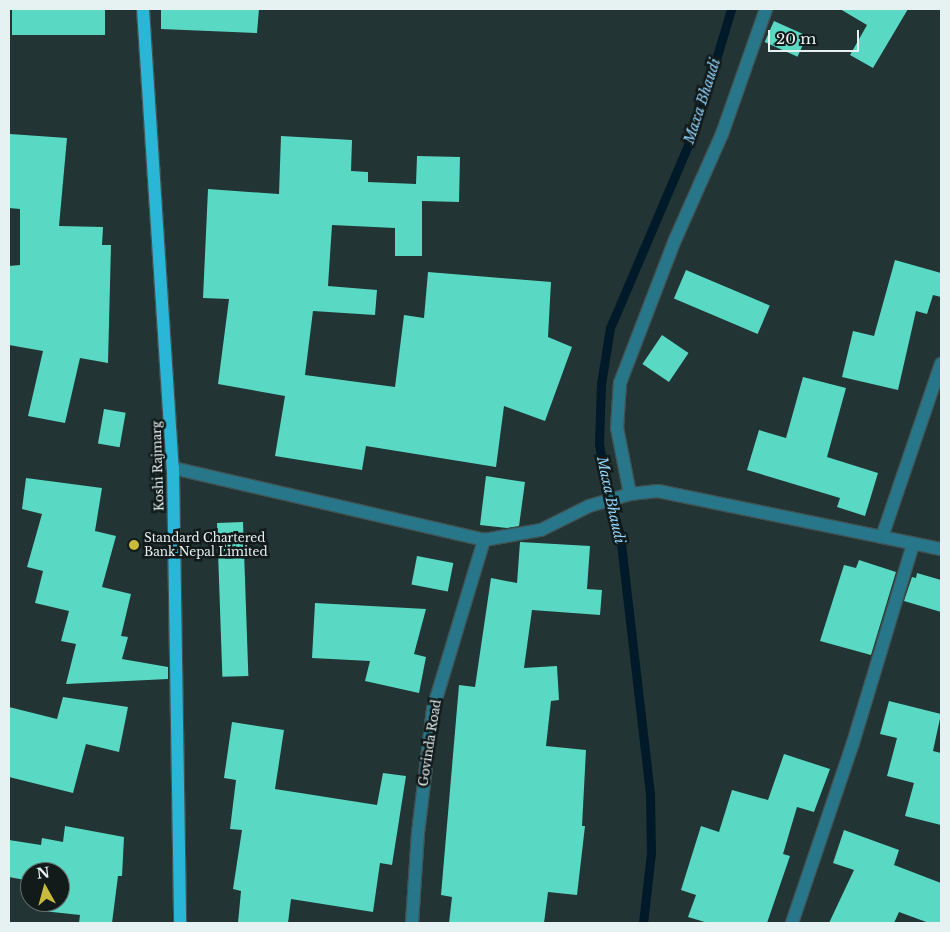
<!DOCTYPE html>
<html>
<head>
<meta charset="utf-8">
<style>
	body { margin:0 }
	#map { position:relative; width:950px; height:932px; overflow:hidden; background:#223434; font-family:"Libre Baskerville",serif }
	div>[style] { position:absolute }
	.stream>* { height:9px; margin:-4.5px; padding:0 4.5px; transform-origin:4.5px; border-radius:4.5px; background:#001a2a }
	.building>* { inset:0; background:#59d9c3; transform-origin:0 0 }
	.roads { filter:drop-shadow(1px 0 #415252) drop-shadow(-1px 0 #415252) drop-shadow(0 1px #415252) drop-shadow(0 -1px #415252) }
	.minor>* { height:12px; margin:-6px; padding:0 6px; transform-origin:6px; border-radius:6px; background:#28768a }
	.primary>* { height:12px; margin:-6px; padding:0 6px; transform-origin:6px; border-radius:6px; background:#2ab6d7 }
	.dots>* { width:14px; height:14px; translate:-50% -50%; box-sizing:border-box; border:2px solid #121a1a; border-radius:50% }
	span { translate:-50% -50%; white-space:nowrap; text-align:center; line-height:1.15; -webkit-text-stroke:5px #121a1a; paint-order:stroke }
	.street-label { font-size:12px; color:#e6f1f1 }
	.poi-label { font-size:12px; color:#e6f1f1 }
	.left { translate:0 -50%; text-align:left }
	.water-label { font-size:14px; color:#91d3fc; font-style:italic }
	.frame { position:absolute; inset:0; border:10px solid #e6f1f1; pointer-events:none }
	.north { position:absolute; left:20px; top:862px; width:50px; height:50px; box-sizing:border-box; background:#121a1a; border:1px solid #677070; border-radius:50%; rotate:353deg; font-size:14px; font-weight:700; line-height:20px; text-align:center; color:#e6f1f1 }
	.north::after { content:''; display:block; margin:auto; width:18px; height:22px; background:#c8bb3b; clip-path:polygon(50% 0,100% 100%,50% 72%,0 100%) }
	.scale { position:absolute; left:768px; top:30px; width:91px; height:22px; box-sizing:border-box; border:2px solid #e6f1f1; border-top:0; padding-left:6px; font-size:15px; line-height:18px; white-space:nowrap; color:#e6f1f1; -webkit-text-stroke:4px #121a1a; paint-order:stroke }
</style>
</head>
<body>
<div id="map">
	<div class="stream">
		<div style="left:643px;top:923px;width:70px;rotate:-83.5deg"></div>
		<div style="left:651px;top:853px;width:59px;rotate:-91deg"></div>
		<div style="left:650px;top:794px;width:261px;rotate:-96.6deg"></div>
		<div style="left:620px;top:535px;width:50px;rotate:-106.3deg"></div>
		<div style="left:606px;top:487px;width:44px;rotate:-99.2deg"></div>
		<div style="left:599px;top:444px;width:60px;rotate:-88.1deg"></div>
		<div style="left:601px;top:384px;width:57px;rotate:-80.9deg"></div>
		<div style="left:610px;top:328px;width:220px;rotate:-66.9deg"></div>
		<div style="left:696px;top:126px;width:122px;rotate:-73.3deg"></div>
	</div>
	<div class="building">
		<div style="left:12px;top:9px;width:93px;height:26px"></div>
		<div style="clip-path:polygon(161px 9px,259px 9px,257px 33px,161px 29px)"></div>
		<div style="clip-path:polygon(840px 9px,908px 9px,873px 68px,850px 55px,867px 25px)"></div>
		<div style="left:774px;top:21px;width:36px;height:23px;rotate:24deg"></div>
		<div style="clip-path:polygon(10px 134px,67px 138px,59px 226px,103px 227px,102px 245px,111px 245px,108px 363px,80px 358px,65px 423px,28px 416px,43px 351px,9px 345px,9px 266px,20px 265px,20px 209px,9px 208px)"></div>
		<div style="clip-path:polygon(281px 136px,352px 140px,351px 171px,368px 172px,368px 182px,416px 184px,417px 156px,460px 157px,459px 202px,422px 201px,422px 256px,395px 256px,395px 228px,332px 225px,328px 286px,377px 290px,375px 315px,313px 311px,305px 375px,395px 387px,404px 315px,424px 318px,428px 272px,551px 282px,548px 337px,572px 347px,545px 421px,504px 406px,496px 467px,366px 446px,362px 470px,275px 456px,285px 396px,218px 384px,229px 299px,203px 298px,208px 189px,279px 194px)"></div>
		<div style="clip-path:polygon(895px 260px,941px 273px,941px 297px,933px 295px,927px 314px,916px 311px,898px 390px,842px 377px,853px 331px,874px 336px)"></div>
		<div style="left:686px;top:270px;width:91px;height:31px;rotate:23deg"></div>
		<div style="left:662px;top:335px;width:32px;height:35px;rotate:34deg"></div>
		<div style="clip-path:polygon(803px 377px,846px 388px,827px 457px,878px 473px,865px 516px,837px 507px,840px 498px,747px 470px,759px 430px,786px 438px)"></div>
		<div style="left:104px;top:409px;width:22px;height:35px;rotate:10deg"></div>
		<div style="clip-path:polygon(486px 476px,525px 482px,519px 526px,507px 528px,480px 525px)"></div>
		<div style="clip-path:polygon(26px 478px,102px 488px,95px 531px,116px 536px,102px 587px,131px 594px,121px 636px,128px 637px,122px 659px,168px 667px,168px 679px,66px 684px,76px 644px,61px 641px,69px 611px,35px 603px,43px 571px,27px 567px,42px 514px,22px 509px)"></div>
		<div style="left:243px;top:522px;width:154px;height:26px;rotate:88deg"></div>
		<div style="clip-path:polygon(520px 542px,590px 546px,587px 589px,602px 590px,600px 615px,532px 610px,524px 668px,557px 666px,559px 700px,551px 701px,546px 746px,586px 750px,582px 826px,585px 826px,577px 895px,548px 892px,544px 923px,449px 923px,452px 897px,441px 895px,459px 685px,475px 687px,491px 578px,517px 583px)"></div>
		<div style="left:417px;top:556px;width:37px;height:29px;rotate:11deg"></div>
		<div style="clip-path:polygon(859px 560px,896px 572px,871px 655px,820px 641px,844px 565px,856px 568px)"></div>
		<div style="clip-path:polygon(917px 573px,941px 580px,941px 612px,904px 601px,912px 577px,916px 578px)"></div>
		<div style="clip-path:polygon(315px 603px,426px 609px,414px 654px,426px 657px,419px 693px,365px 681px,370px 661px,312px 658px)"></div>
		<div style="clip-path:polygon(63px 697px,128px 707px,119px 752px,86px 744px,73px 793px,9px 777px,9px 707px,57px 719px)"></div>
		<div style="clip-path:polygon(889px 701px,941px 714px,933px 751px,941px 753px,941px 825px,905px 816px,914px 783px,887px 776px,897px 738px,880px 734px)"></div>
		<div style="clip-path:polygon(232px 722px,284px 730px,275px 789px,377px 805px,383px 773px,406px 776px,392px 865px,380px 863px,373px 912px,291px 899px,288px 923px,238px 923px,241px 891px,233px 889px,242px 830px,230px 829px,236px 780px,224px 778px)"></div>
		<div style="clip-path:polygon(784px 754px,830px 769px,814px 812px,797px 807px,783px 854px,790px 856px,767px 923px,708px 923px,688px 917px,696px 895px,681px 890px,701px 826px,719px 832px,732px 790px,768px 800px)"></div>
		<div style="clip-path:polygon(65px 826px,124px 837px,122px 876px,118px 876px,112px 923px,79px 923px,80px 915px,43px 911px,44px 902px,60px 902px,60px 872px,30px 872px,30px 881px,9px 877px,9px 840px,41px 845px,42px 838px,63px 842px)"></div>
		<div style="clip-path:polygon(844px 830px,899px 850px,894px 865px,941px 883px,941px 923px,929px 923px,899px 912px,894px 923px,829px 923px,854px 870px,833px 863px)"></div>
	</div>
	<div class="roads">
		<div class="minor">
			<div style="left:173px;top:468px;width:319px;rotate:13deg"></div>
			<div style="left:630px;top:494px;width:67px;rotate:-101.1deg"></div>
			<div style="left:617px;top:428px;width:45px;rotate:-86.2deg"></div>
			<div style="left:620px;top:383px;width:153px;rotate:-69deg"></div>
			<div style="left:675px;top:240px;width:116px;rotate:-66.1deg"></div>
			<div style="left:722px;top:134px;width:133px;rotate:-70.6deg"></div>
			<div style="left:882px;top:537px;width:183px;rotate:-71.2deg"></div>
			<div style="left:412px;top:923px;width:90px;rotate:-86.2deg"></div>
			<div style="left:418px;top:833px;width:125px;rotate:-83.1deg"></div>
			<div style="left:433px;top:709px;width:177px;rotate:-73.2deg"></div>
			<div style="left:484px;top:540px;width:58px;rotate:-10deg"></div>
			<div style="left:541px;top:530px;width:54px;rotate:-26.6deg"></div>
			<div style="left:589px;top:506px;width:43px;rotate:-16.3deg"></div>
			<div style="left:630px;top:494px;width:28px;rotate:-6deg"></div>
			<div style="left:658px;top:491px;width:289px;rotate:11.6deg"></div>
			<div style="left:792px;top:923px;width:190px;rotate:-71.3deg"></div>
			<div style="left:853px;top:743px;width:208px;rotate:-73.2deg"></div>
		</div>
		<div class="primary">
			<div style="left:143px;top:9px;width:460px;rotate:86.3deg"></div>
			<div style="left:173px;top:468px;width:455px;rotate:89.1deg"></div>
		</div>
	</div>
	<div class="dots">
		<div style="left:134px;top:545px;background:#c8bb3b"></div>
	</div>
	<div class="street-label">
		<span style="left:158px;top:466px;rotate:-92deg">Koshi Rajmarg</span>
		<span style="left:430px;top:743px;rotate:-81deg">Govinda Road</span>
	</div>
	<div class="poi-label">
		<span class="left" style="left:144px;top:545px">Standard Chartered<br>Bank Nepal Limited</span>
	</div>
	<div class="water-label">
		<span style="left:702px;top:101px;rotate:-72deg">Maxa Bhaudi</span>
		<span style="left:611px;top:500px;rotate:78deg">Maxa Bhaudi</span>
	</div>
	<div class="frame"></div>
	<div class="north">N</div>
	<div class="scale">20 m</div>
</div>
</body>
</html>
